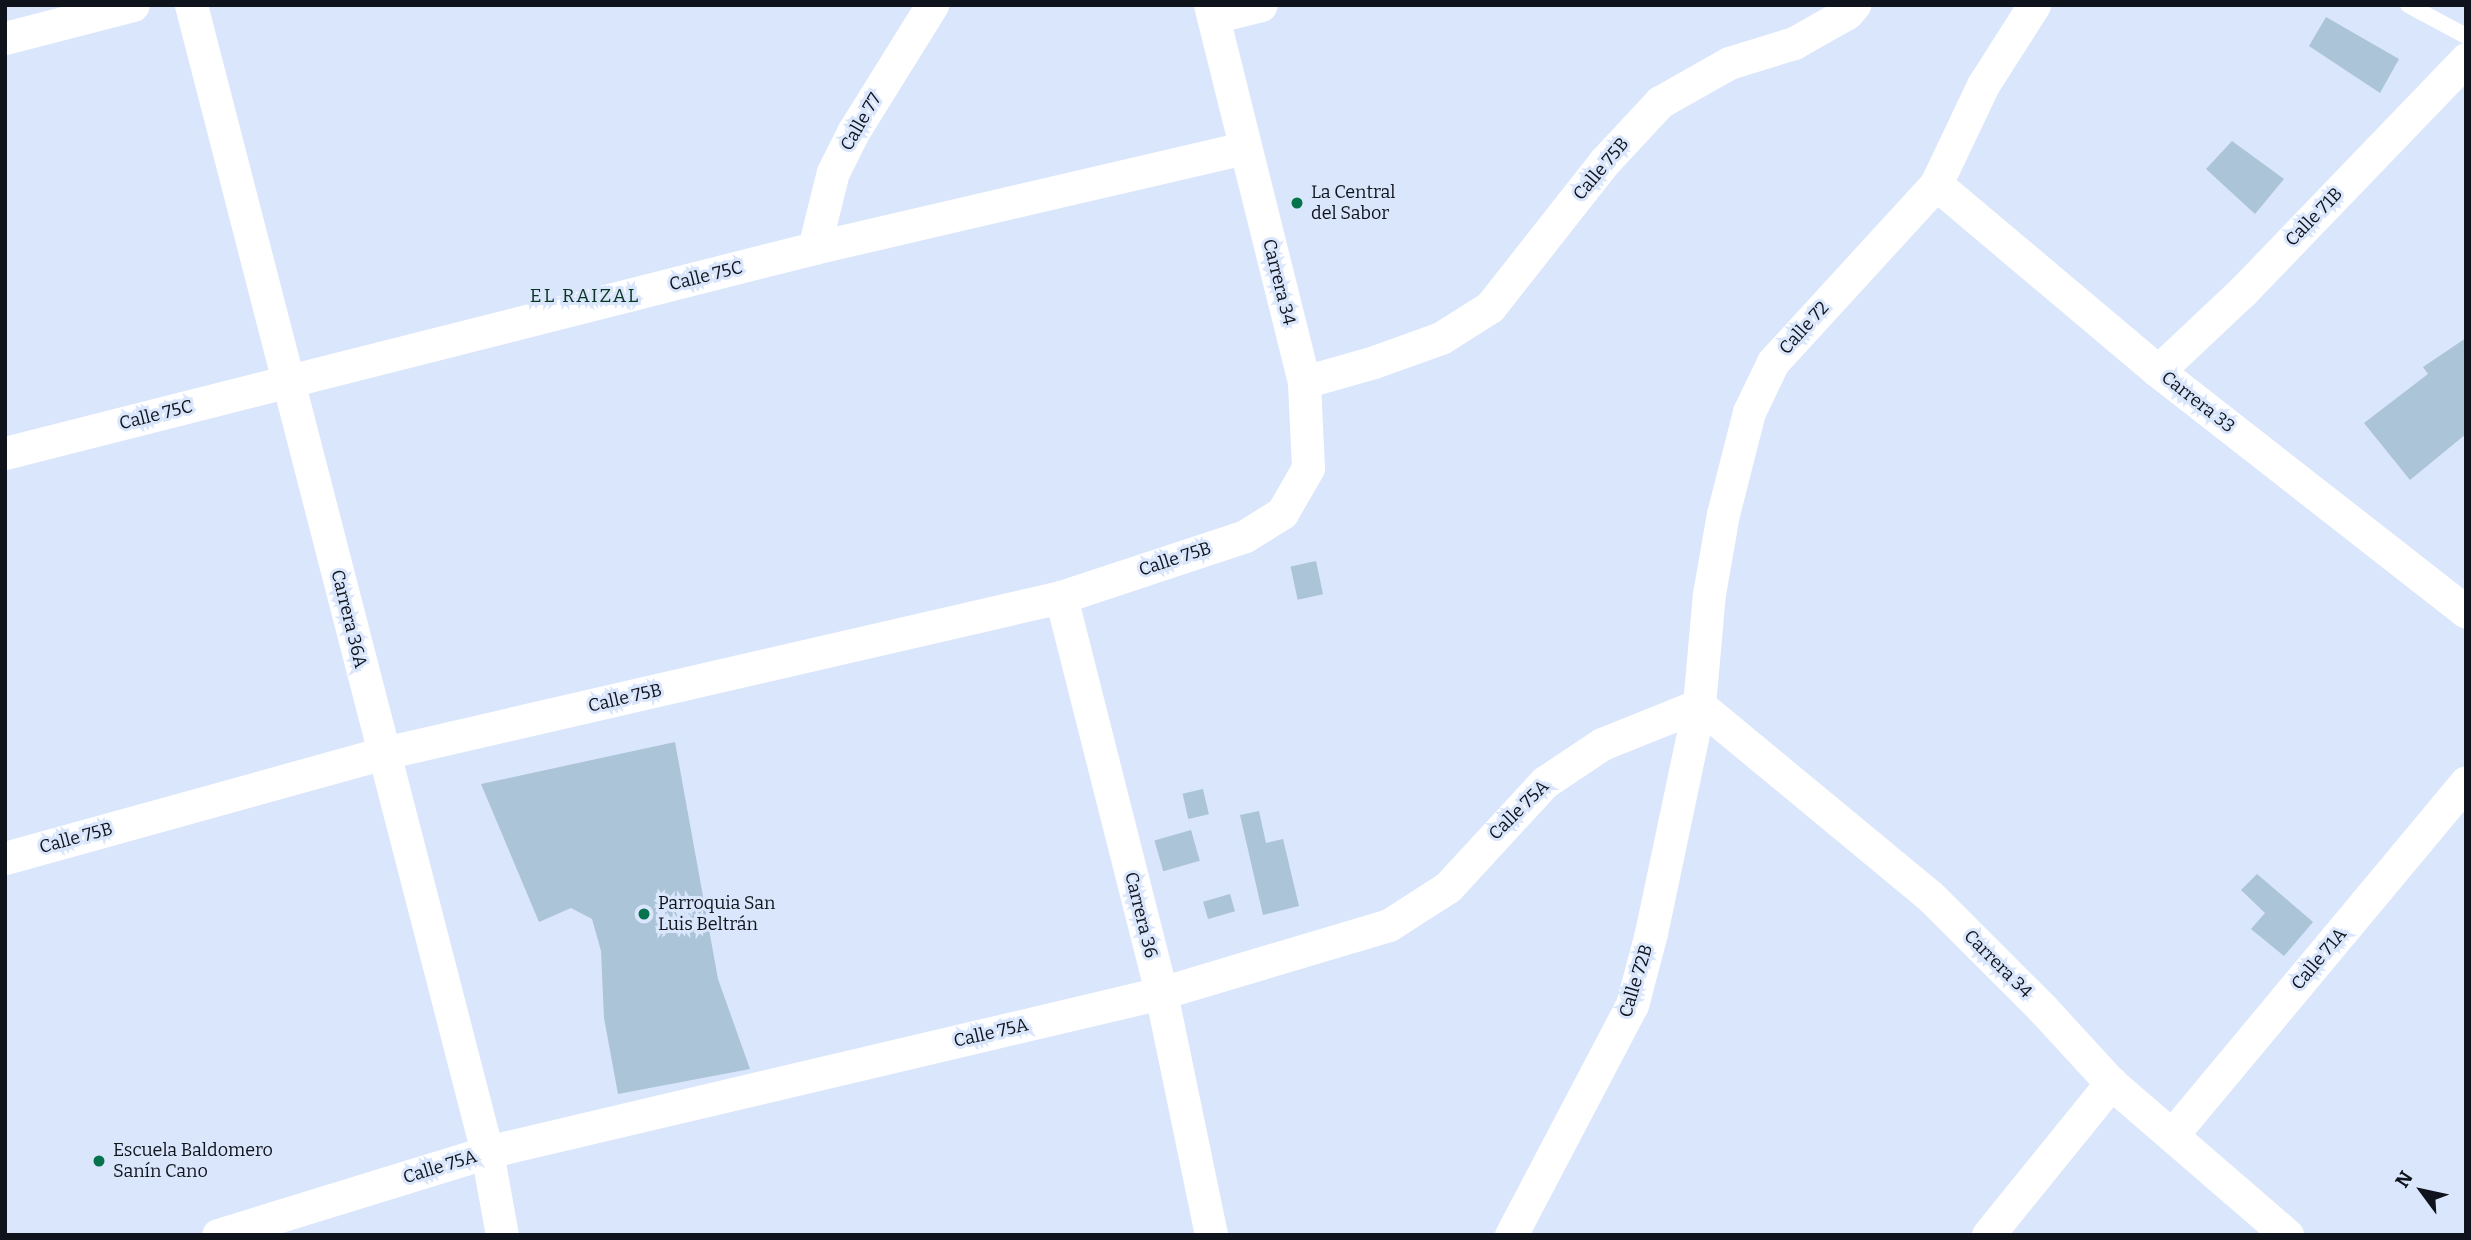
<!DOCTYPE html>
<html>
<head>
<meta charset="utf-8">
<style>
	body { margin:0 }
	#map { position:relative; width:2471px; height:1240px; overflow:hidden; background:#dae6fb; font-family:Bitter,serif }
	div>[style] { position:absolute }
	.building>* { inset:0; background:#abc4d8; transform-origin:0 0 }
	.service>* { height:16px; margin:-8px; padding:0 8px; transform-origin:8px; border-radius:8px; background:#fff }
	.minor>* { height:33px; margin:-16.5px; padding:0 16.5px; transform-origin:16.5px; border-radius:16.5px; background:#fff }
	.dots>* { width:19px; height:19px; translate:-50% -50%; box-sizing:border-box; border:4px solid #dae6fb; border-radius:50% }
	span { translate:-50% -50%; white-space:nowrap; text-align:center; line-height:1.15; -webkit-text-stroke:6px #dae6fb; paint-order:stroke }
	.street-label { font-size:18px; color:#0f141c }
	.poi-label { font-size:18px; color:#0f141c }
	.left { translate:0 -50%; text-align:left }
	.neighbourhood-label { font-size:19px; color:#073522; letter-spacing:2px }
	.frame { position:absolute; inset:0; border:7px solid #0f141c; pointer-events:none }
	.north { position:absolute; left:2387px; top:1156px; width:70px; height:70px; -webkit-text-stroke:5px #dae6fb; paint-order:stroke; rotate:303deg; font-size:19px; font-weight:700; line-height:28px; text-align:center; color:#0f141c }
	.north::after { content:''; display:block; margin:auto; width:24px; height:32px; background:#0f141c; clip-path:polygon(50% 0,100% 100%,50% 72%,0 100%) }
</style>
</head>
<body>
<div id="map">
	<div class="building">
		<div style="clip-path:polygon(2326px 17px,2399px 59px,2380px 93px,2309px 46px)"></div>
		<div style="clip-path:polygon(2232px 141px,2284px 179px,2255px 214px,2206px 169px)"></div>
		<div style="clip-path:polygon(2466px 338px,2466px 434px,2410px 480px,2364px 423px,2428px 374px,2423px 367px)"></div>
		<div style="left:1316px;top:561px;width:34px;height:26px;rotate:78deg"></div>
		<div style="clip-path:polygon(675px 742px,718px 979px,750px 1069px,618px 1094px,604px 1018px,601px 951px,592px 919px,571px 908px,539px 922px,481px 784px)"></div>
		<div style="left:1203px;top:789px;width:26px;height:21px;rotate:77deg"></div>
		<div style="clip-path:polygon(1259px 811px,1266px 843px,1283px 839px,1299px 906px,1263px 915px,1240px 815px)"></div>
		<div style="left:1191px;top:830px;width:32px;height:38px;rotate:74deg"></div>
		<div style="clip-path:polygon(2257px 874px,2313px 922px,2284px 956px,2251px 929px,2265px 913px,2241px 890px)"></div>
		<div style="left:1230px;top:894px;width:18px;height:28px;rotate:74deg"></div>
	</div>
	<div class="service">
		<div style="left:2408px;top:5px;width:66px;rotate:28.1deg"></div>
	</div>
	<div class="minor">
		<div style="left:191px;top:5px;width:1185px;rotate:75.53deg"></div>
		<div style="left:487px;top:1152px;width:84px;rotate:79.8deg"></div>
		<div style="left:1213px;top:17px;width:49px;rotate:-14deg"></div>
		<div style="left:5px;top:38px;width:132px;rotate:-14.5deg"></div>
		<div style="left:1936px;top:184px;width:290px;rotate:40.1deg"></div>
		<div style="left:2158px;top:371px;width:391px;rotate:38deg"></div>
		<div style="left:814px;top:248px;width:78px;rotate:-76deg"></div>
		<div style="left:833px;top:172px;width:45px;rotate:-63.4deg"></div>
		<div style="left:853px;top:132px;width:150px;rotate:-58.1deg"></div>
		<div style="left:2158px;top:371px;width:117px;rotate:-43.3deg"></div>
		<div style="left:2243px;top:291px;width:322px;rotate:-46.1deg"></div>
		<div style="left:1304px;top:382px;width:73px;rotate:-15.9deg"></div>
		<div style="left:1374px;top:362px;width:71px;rotate:-19.7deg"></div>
		<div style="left:1441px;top:338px;width:58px;rotate:-32.3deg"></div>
		<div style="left:1490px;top:307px;width:186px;rotate:-51.8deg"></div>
		<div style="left:1605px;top:161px;width:81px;rotate:-47deg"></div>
		<div style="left:1660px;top:102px;width:79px;rotate:-29.5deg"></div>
		<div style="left:1729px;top:63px;width:68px;rotate:-17.1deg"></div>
		<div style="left:1794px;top:43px;width:61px;rotate:-29.5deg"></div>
		<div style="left:1847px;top:13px;width:11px;rotate:-49deg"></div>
		<div style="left:5px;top:453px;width:835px;rotate:-14.22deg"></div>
		<div style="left:814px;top:248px;width:442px;rotate:-13.1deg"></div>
		<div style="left:1061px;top:597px;width:408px;rotate:75.8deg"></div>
		<div style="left:1161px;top:993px;width:247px;rotate:78.3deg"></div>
		<div style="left:1699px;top:705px;width:300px;rotate:39.6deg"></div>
		<div style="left:1930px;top:896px;width:158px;rotate:45deg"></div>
		<div style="left:2042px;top:1008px;width:102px;rotate:47.4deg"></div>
		<div style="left:2111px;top:1083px;width:233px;rotate:40.8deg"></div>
		<div style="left:5px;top:858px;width:393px;rotate:-15.5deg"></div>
		<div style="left:384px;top:753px;width:695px;rotate:-12.98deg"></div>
		<div style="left:1061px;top:597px;width:194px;rotate:-18.3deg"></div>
		<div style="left:1245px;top:536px;width:44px;rotate:-31.9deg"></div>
		<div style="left:1282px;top:513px;width:52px;rotate:-60deg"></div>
		<div style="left:1308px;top:468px;width:86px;rotate:-92.7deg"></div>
		<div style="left:1304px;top:382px;width:389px;rotate:-104deg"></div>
		<div style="left:2172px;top:1135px;width:459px;rotate:-50.2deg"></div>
		<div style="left:218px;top:1235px;width:282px;rotate:-17.1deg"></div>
		<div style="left:487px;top:1152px;width:693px;rotate:-13.27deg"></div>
		<div style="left:1161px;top:993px;width:238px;rotate:-16.6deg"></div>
		<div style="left:1389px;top:925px;width:70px;rotate:-32.8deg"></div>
		<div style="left:1448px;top:887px;width:143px;rotate:-47.3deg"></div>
		<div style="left:1545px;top:782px;width:69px;rotate:-33.7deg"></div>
		<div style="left:1602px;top:744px;width:105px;rotate:-21.9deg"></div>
		<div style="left:1511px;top:1235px;width:260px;rotate:-62.3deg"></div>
		<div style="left:1632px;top:1005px;width:74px;rotate:-75.2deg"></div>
		<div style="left:1651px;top:933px;width:233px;rotate:-78.1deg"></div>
		<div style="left:1699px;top:705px;width:111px;rotate:-84.9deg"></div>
		<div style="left:1709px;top:594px;width:81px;rotate:-80.1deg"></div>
		<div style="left:1723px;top:514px;width:105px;rotate:-75.7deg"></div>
		<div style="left:1749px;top:412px;width:55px;rotate:-64.4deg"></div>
		<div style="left:1773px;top:362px;width:241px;rotate:-47.5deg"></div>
		<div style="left:1936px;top:184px;width:110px;rotate:-64.6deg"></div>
		<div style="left:1983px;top:85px;width:95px;rotate:-57.5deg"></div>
		<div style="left:1988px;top:1235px;width:196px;rotate:-51deg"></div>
	</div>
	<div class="dots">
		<div style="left:1297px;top:203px;background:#07734c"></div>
		<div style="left:644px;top:914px;background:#07734c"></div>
		<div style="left:99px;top:1161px;background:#07734c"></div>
	</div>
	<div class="street-label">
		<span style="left:861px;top:122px;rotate:-60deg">Calle 77</span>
		<span style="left:1601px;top:169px;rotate:-50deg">Calle 75B</span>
		<span style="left:2314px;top:217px;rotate:-46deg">Calle 71B</span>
		<span style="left:706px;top:276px;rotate:-14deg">Calle 75C</span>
		<span style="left:1279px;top:282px;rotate:76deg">Carrera 34</span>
		<span style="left:1804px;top:328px;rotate:-48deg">Calle 72</span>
		<span style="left:2198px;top:402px;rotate:38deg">Carrera 33</span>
		<span style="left:156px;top:415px;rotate:-14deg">Calle 75C</span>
		<span style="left:1175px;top:559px;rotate:-18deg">Calle 75B</span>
		<span style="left:349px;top:619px;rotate:76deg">Carrera 36A</span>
		<span style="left:625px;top:698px;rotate:-13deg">Calle 75B</span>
		<span style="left:1519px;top:810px;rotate:-45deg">Calle 75A</span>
		<span style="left:76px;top:838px;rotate:-15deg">Calle 75B</span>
		<span style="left:1141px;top:915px;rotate:76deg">Carrera 36</span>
		<span style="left:2319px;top:959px;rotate:-50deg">Calle 71A</span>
		<span style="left:1998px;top:964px;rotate:45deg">Carrera 34</span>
		<span style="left:1636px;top:981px;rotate:-73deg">Calle 72B</span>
		<span style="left:991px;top:1033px;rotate:-13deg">Calle 75A</span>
		<span style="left:440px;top:1167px;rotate:-17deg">Calle 75A</span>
	</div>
	<div class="poi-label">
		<span class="left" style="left:1311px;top:203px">La Central<br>del Sabor</span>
		<span class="left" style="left:658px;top:914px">Parroquia San<br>Luis Beltrán</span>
		<span class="left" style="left:113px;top:1161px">Escuela Baldomero<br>Sanín Cano</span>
	</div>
	<div class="neighbourhood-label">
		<span style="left:585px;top:296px">EL RAIZAL</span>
	</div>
	<div class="frame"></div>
	<div class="north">N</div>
</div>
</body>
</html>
